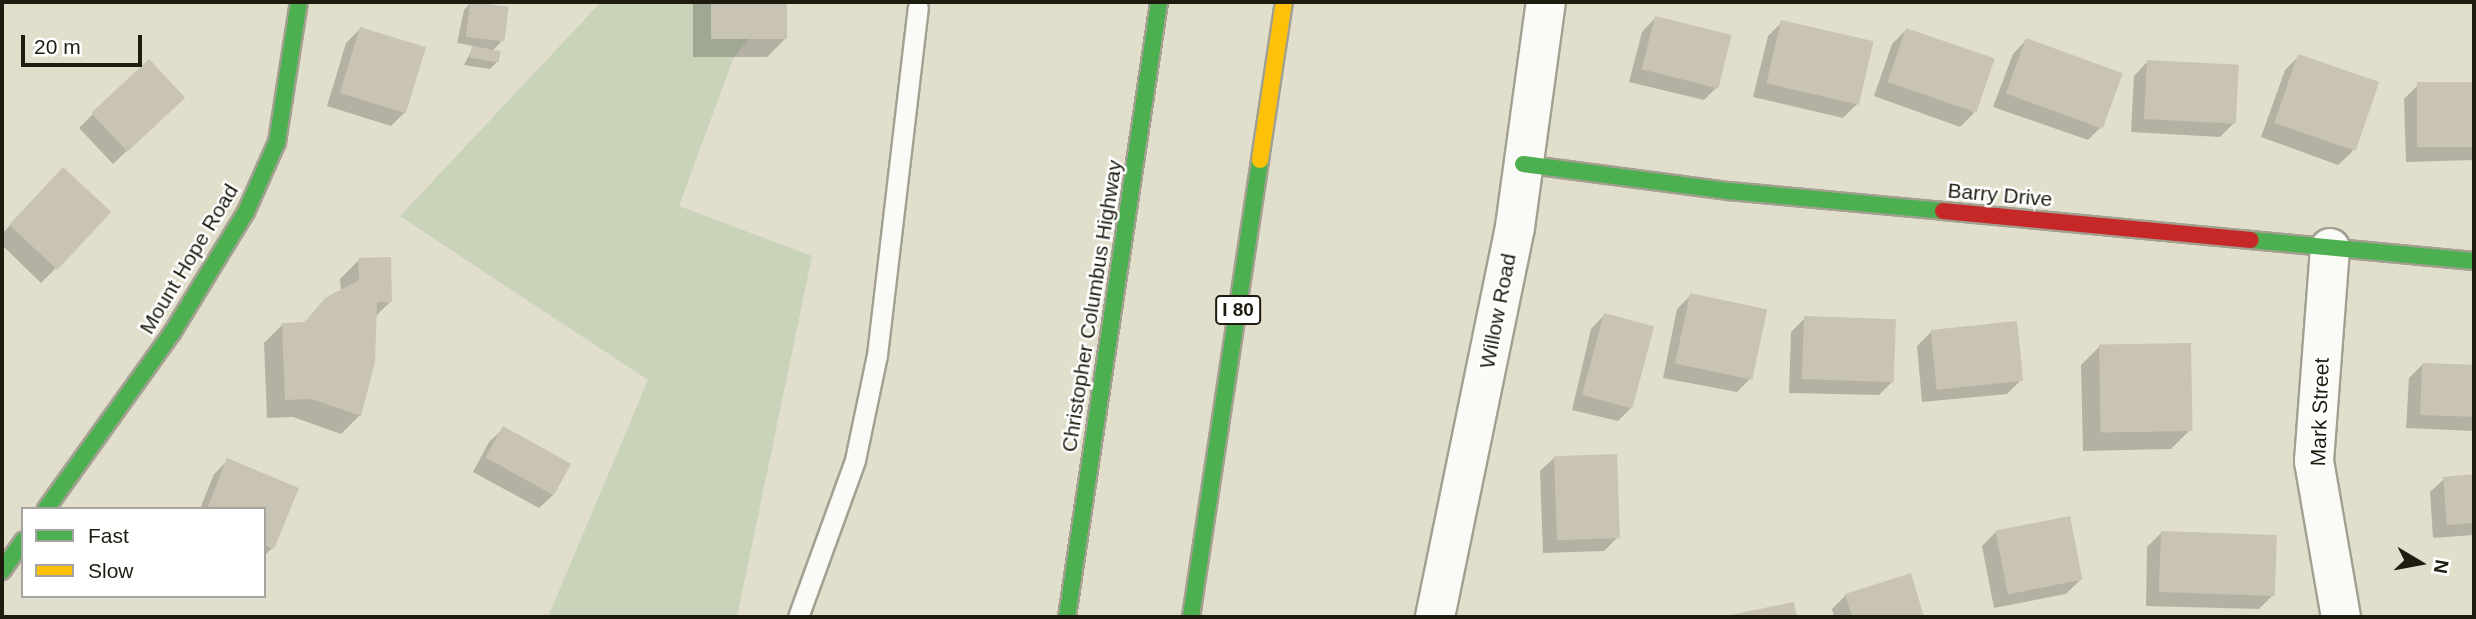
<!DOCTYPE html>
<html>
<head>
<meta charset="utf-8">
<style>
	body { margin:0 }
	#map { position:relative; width:2476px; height:619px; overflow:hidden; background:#e1decb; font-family:Helvetica,sans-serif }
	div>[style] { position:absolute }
	.green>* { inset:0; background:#c9d3ba }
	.shadow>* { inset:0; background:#0003 }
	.building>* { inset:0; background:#c9c3b4; transform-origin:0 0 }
	.roads { filter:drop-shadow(2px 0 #a2a091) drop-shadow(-2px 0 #a2a091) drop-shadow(0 2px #a2a091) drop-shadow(0 -2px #a2a091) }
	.lane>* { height:19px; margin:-9.5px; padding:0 9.5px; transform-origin:9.5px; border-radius:9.5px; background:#fafaf7 }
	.street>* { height:38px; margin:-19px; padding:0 19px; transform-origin:19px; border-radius:19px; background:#fafaf7 }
	.fast>* { height:16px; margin:-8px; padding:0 8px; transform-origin:8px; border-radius:8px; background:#4caf50 }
	.slow>* { height:16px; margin:-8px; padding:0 8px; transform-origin:8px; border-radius:8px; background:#ffc107 }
	.jam>* { height:16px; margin:-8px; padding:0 8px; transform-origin:8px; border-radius:8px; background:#c62828 }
	span { translate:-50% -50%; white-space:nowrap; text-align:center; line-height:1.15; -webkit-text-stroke:5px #fff; paint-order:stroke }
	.shield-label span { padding:2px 5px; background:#fff; border:2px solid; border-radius:5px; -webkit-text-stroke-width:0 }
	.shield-label { font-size:19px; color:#1e1c0f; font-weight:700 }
	.street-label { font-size:21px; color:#1e1c0f }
	.frame { position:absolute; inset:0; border:4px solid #1e1c0f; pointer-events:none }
	.legend { position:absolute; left:21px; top:507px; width:245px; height:91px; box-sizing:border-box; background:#fff; border:2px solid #a5a49f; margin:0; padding:9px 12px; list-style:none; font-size:21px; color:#1e1c0f }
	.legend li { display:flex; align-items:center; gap:14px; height:35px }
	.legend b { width:35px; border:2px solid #a5a49f }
	.north { position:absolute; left:2385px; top:528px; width:70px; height:70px; -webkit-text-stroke:5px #fff; paint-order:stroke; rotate:100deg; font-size:19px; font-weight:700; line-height:28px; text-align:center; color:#1e1c0f }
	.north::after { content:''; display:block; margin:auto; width:24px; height:32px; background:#1e1c0f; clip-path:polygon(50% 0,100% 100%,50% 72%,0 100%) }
	.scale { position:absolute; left:21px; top:35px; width:121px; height:32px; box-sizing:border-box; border:4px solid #1e1c0f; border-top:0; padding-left:9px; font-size:21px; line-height:24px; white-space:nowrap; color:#1e1c0f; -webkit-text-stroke:5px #fff; paint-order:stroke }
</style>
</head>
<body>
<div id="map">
	<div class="green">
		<div style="clip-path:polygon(601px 2px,778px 2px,733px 59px,679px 206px,812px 256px,737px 617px,548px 617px,648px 380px,400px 216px)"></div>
	</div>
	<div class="shadow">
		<div style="clip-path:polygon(471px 2px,501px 42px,492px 51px,497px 62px,490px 69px,464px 65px,474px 46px,457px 43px,464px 10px)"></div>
		<div style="clip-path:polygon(693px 2px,786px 2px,785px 39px,767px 57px,693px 57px)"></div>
		<div style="clip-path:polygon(1655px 18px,1718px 86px,1704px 100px,1629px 82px,1642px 32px)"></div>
		<div style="clip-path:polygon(1782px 22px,1857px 104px,1843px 118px,1753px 97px,1768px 36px)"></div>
		<div style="clip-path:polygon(360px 29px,405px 112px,391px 126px,327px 106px,346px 43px)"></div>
		<div style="clip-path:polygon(1906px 30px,1974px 113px,1960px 127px,1874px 96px,1892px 44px)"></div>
		<div style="clip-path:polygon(2026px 40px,2102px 126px,2088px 140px,1993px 107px,2013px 54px)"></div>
		<div style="clip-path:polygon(2299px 56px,2377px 83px,2352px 152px,2338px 165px,2261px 137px,2285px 70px)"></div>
		<div style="clip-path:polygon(2147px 62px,2234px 123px,2220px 137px,2131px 132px,2134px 76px)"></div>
		<div style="clip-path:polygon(2474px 84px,2474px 160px,2406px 162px,2404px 99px,2418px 85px)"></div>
		<div style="clip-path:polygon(169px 111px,113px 164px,79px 128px,93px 114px)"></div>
		<div style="clip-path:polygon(49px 183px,55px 269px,41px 283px,2px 245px,2px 234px)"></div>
		<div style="clip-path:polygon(359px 260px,391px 301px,375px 317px,360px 415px,341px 434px,293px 417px,267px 418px,264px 343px,283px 324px,303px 323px,341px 292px,340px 279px)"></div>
		<div style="clip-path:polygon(1691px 295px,1751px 378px,1737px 392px,1663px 378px,1677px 309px)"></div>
		<div style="clip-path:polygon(1604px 315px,1632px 407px,1618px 421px,1572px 410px,1591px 329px)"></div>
		<div style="clip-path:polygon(1805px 318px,1893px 381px,1879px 395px,1789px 393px,1791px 332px)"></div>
		<div style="clip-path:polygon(1931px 332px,2021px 380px,2007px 394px,1922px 402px,1917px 346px)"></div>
		<div style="clip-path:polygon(2100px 346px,2190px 430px,2171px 449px,2083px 451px,2081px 365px)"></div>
		<div style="clip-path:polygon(2423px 364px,2474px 367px,2474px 431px,2406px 428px,2409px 378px)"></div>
		<div style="clip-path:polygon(503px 429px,553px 495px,539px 508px,473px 472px,489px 442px)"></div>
		<div style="clip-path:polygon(1554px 458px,1618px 537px,1604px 551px,1543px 553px,1540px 471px)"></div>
		<div style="clip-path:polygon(228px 460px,296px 489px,272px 548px,264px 556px,264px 509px,200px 509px,214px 474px)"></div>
		<div style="clip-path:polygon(2474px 476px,2474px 535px,2433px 538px,2430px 492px,2444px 479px)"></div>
		<div style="clip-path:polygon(1996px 532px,2080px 580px,2066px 594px,1994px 608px,1982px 546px)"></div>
		<div style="clip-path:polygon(2161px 533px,2273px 595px,2259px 609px,2146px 606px,2147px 547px)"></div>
		<div style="clip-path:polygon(1910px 575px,1923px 617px,1834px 617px,1832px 609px,1846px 595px)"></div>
	</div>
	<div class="building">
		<div style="left:470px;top:2px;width:39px;height:35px;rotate:7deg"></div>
		<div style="left:711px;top:2px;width:76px;height:37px"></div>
		<div style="left:1655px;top:16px;width:79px;height:55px;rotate:14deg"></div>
		<div style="left:1781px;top:20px;width:95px;height:65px;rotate:13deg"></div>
		<div style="left:360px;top:27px;width:69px;height:69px;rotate:17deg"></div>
		<div style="left:1906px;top:28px;width:94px;height:57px;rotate:19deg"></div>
		<div style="left:2026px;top:38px;width:103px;height:59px;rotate:20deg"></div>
		<div style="left:472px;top:46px;width:29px;height:12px;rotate:10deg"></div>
		<div style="left:2298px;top:54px;width:86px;height:73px;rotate:19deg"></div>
		<div style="left:149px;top:59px;width:53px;height:79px;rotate:47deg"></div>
		<div style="left:2147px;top:60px;width:92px;height:59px;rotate:3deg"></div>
		<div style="left:2474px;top:82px;width:65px;height:57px;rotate:90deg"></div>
		<div style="left:63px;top:167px;width:66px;height:79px;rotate:43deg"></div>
		<div style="clip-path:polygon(391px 257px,392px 302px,377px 302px,375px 362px,361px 416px,312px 399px,285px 400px,282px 323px,305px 322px,325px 298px,359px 280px,358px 258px)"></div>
		<div style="left:1690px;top:293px;width:79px;height:72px;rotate:12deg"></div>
		<div style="left:1604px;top:313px;width:52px;height:85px;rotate:15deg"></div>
		<div style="left:1804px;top:316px;width:92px;height:63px;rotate:2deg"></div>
		<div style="left:2017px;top:321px;width:60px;height:87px;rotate:84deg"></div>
		<div style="left:2191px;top:343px;width:88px;height:92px;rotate:89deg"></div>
		<div style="left:2422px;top:363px;width:52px;height:52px;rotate:2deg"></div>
		<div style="left:503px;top:426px;width:78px;height:36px;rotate:29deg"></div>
		<div style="left:1617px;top:454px;width:84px;height:63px;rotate:88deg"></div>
		<div style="clip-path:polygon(227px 458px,299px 488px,274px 549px,264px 545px,264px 509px,207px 509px)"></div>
		<div style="clip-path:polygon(2474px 474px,2474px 523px,2447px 525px,2443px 477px)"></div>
		<div style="left:2070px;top:516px;width:65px;height:76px;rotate:79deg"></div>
		<div style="left:2161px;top:531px;width:116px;height:61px;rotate:2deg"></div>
		<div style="clip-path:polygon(1911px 573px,1924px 617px,1852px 617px,1845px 594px)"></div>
		<div style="clip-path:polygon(1794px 602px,1797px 617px,1730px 617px,1730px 615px)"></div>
	</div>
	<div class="roads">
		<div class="lane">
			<div style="left:798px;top:617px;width:167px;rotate:-70deg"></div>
			<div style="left:855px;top:460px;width:107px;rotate:-78.2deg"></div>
			<div style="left:877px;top:355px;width:350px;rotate:-83.3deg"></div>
		</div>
		<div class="street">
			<div style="left:2330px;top:248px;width:214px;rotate:94.3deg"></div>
			<div style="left:2314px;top:461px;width:158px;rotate:80.2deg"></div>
			<div style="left:1435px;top:617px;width:398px;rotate:-78.4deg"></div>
			<div style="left:1515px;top:227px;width:227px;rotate:-82.2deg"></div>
		</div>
		<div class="fast">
			<div style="left:1523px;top:164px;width:208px;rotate:7.5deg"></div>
			<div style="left:1729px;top:191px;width:215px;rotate:5.3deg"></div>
			<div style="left:2251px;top:240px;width:224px;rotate:5.4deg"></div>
			<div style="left:46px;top:509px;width:216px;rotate:-54.4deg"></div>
			<div style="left:172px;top:333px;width:142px;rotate:-58.6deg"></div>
			<div style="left:246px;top:212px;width:77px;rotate:-66.1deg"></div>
			<div style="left:277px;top:142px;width:142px;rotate:-81.1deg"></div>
			<div style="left:2px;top:571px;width:37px;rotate:-55deg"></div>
			<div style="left:1067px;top:617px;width:622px;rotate:-81.49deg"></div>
			<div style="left:1191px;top:617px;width:462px;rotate:-81.4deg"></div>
		</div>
		<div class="slow">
			<div style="left:1260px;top:160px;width:160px;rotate:-81.4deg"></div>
		</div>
		<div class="jam">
			<div style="left:1943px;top:211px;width:309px;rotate:5.4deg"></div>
		</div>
	</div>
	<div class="shield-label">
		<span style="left:1238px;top:310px">I 80</span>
	</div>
	<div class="street-label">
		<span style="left:2000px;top:195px;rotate:5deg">Barry Drive</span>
		<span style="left:189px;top:259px;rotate:-59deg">Mount Hope Road</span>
		<span style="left:1092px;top:306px;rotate:-81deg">Christopher Columbus Highway</span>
		<span style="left:1498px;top:311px;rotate:-79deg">Willow Road</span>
		<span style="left:2320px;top:412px;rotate:-88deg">Mark Street</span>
	</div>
	<div class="frame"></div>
	<ul class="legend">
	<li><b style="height:9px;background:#4caf50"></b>Fast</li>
	<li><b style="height:9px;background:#ffc107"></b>Slow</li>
	</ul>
	<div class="north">N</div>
	<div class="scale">20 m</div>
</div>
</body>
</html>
